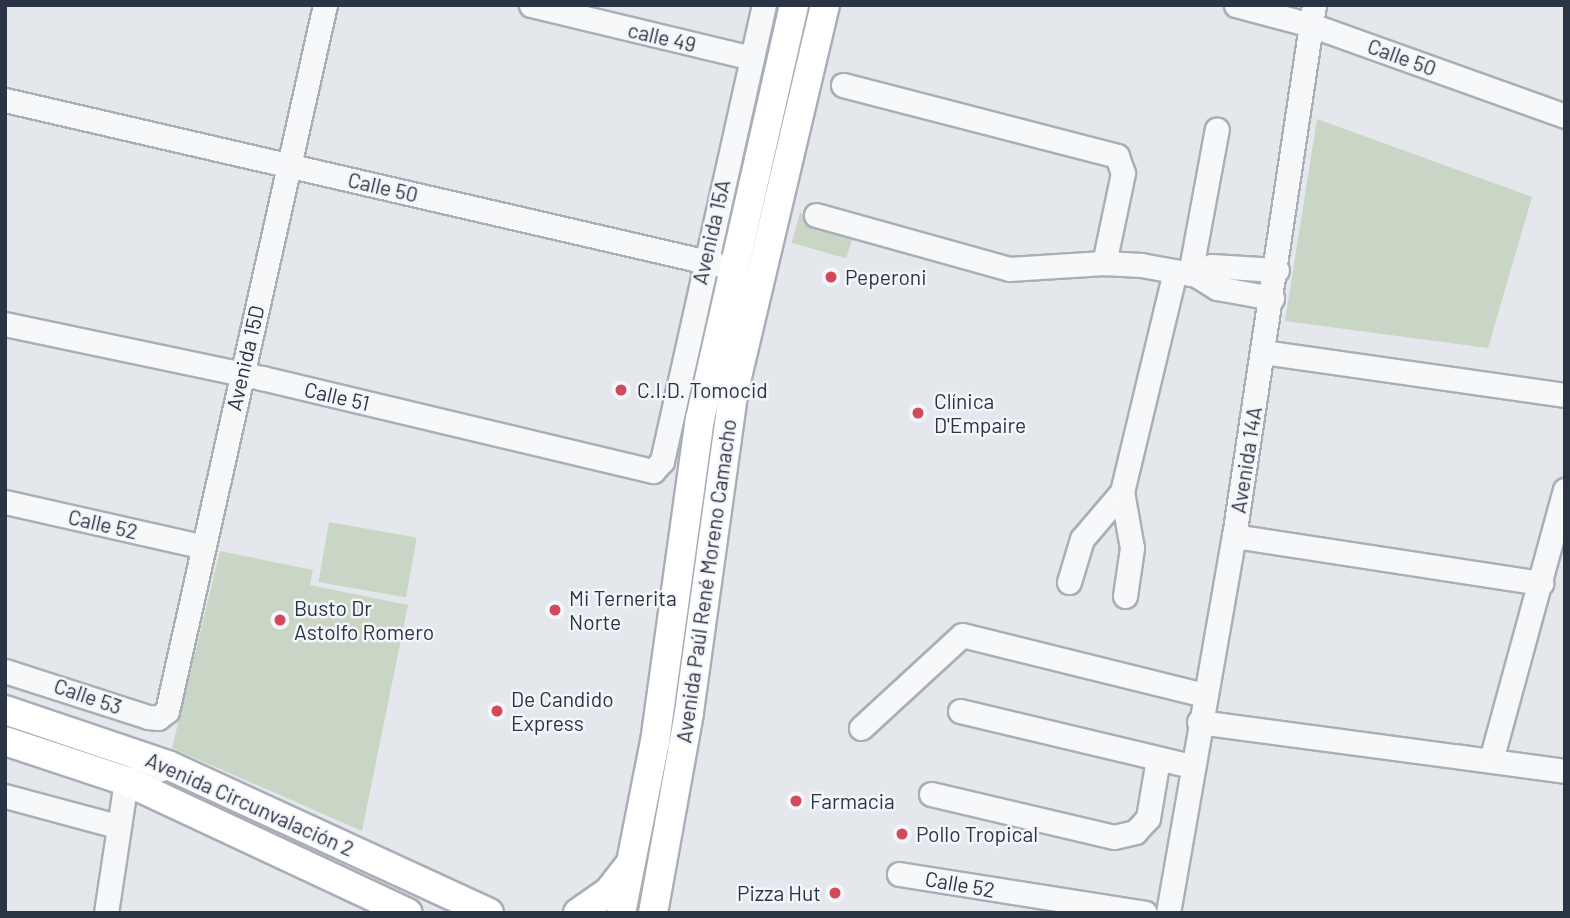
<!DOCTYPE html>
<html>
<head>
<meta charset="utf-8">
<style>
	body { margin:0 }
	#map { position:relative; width:1570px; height:918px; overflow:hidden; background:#e4e7ec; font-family:Barlow,sans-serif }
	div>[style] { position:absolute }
	.green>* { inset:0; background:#c9d6c5; transform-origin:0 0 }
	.roads { filter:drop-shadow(2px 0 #a9aeb7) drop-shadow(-2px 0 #a9aeb7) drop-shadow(0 2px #a9aeb7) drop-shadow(0 -2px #a9aeb7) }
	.minor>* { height:23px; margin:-11.5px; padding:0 11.5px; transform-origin:11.5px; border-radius:11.5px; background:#f7f8fa }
	.major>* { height:28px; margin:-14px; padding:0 14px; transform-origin:14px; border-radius:14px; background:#fff }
	.dots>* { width:19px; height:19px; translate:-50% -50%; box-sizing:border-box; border:4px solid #f4f6f9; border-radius:50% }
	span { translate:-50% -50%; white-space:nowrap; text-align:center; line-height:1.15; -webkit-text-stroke:5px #f4f6f9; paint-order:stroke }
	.street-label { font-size:21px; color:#2b3445 }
	.poi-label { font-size:21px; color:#2b3445 }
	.left { translate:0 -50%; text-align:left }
	.right { translate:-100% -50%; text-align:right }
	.frame { position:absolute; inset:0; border:7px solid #2b3445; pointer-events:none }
</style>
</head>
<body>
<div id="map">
	<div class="green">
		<div style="clip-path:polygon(1317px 119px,1532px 197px,1488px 348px,1285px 321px)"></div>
		<div style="left:800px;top:213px;width:57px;height:31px;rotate:16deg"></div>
		<div style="left:329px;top:522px;width:89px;height:61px;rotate:10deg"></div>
		<div style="clip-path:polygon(220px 551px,313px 570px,310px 585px,408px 605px,362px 831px,172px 748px)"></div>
	</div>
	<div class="roads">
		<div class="minor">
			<div style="left:531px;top:5px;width:227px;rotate:13.5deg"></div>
			<div style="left:1236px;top:5px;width:78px;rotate:14.9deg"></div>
			<div style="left:1311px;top:25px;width:270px;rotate:19.7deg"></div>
			<div style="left:843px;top:85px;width:283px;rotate:14.5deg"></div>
			<div style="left:1117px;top:156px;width:18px;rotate:71deg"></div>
			<div style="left:1123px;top:173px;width:92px;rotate:101.9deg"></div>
			<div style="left:5px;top:100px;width:730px;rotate:12.99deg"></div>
			<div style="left:816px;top:215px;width:200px;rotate:15.6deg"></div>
			<div style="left:1009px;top:269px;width:95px;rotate:-3.6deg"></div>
			<div style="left:1104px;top:263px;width:37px;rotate:3deg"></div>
			<div style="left:1141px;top:265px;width:56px;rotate:10.3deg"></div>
			<div style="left:1196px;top:275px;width:25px;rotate:32deg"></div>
			<div style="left:1217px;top:288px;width:56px;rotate:10.3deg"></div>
			<div style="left:1190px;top:274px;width:147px;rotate:-79.5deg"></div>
			<div style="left:1196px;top:275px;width:17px;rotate:-31deg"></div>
			<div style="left:1211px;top:266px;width:66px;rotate:3.5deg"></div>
			<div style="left:5px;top:324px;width:263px;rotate:11.9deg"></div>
			<div style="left:262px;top:378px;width:402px;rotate:13.4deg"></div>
			<div style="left:653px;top:471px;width:13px;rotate:-48deg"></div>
			<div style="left:662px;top:461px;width:467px;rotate:-77.4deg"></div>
			<div style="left:1263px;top:352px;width:305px;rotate:8.1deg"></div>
			<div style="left:5px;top:502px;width:201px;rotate:12.7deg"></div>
			<div style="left:1234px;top:536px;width:311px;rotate:8.7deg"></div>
			<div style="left:1069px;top:582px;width:45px;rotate:-73.2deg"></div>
			<div style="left:1082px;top:539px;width:62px;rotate:-49.6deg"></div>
			<div style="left:1125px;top:596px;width:49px;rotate:-81.7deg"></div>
			<div style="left:1132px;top:548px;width:57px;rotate:-100.1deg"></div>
			<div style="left:1122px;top:492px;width:227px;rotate:-76.5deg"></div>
			<div style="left:5px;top:671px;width:150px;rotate:17.8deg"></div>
			<div style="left:148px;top:717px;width:10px;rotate:6deg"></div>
			<div style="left:158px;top:718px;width:11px;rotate:-38deg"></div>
			<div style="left:167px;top:711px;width:723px;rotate:-77.39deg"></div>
			<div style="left:960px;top:711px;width:237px;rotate:13.4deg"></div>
			<div style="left:1199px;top:722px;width:369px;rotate:7.6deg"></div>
			<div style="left:861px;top:728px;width:137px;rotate:-42.6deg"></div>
			<div style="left:962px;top:635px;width:249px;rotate:13.9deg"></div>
			<div style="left:1491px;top:760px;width:280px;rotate:-74.7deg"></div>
			<div style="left:931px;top:794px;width:188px;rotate:13.2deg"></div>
			<div style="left:1114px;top:837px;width:22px;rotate:-13deg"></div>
			<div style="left:1135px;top:832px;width:19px;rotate:-47deg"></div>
			<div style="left:1148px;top:818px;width:60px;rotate:-80.4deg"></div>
			<div style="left:5px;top:796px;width:116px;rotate:15deg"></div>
			<div style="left:899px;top:874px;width:249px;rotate:9deg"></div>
			<div style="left:106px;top:913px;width:134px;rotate:-81.4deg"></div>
			<div style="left:126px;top:781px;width:46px;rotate:-18.8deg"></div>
			<div style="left:1168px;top:913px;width:383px;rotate:-80.1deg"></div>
			<div style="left:1234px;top:536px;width:537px;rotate:-81.43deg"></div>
		</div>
		<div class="major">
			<div style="left:5px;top:710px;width:174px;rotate:18.7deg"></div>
			<div style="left:170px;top:766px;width:351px;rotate:24.7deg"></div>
			<div style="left:5px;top:741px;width:127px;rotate:18.3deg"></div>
			<div style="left:126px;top:781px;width:311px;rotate:25.1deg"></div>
			<div style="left:578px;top:913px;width:38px;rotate:-35deg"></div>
			<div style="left:609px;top:891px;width:31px;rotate:-52deg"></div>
			<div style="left:621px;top:913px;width:174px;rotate:-78.8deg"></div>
			<div style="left:655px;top:742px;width:326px;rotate:-82.1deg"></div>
			<div style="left:700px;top:419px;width:425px;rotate:-77.2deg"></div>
			<div style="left:653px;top:913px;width:204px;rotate:-79.8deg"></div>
			<div style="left:689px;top:712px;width:321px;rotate:-82.1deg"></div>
			<div style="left:733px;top:394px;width:400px;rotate:-76.7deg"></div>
		</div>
	</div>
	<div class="dots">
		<div style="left:831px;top:277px;background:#d1495b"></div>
		<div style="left:621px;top:390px;background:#d1495b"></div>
		<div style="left:918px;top:413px;background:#d1495b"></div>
		<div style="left:555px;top:610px;background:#d1495b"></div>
		<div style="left:280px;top:620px;background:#d1495b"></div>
		<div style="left:497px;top:711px;background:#d1495b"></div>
		<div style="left:796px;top:801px;background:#d1495b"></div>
		<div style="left:902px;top:834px;background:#d1495b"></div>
		<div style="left:835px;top:893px;background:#d1495b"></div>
	</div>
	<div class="street-label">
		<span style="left:662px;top:37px;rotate:13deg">calle 49</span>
		<span style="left:1402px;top:57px;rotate:20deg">Calle 50</span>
		<span style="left:383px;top:187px;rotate:13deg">Calle 50</span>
		<span style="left:711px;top:232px;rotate:-77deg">Avenida 15A</span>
		<span style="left:245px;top:358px;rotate:-77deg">Avenida 15D</span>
		<span style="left:337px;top:396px;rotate:13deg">Calle 51</span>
		<span style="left:1246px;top:460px;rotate:-81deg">Avenida 14A</span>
		<span style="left:103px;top:524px;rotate:13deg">Calle 52</span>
		<span style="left:706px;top:581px;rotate:-82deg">Avenida Paúl René Moreno Camacho</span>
		<span style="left:88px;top:696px;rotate:19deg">Calle 53</span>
		<span style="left:250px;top:804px;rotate:24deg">Avenida Circunvalación 2</span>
		<span style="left:960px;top:884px;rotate:10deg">Calle 52</span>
	</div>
	<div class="poi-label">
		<span class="left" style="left:845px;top:277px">Peperoni</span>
		<span class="left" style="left:637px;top:390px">C.I.D. Tomocid</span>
		<span class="left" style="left:934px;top:413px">Clínica<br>D'Empaire</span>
		<span class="left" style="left:569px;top:610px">Mi Ternerita<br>Norte</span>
		<span class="left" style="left:294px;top:620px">Busto Dr<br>Astolfo Romero</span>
		<span class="left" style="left:511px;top:711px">De Candido<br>Express</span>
		<span class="left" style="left:810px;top:801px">Farmacia</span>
		<span class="left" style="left:916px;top:834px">Pollo Tropical</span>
		<span class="right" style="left:821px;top:893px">Pizza Hut</span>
	</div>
	<div class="frame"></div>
</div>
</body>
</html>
